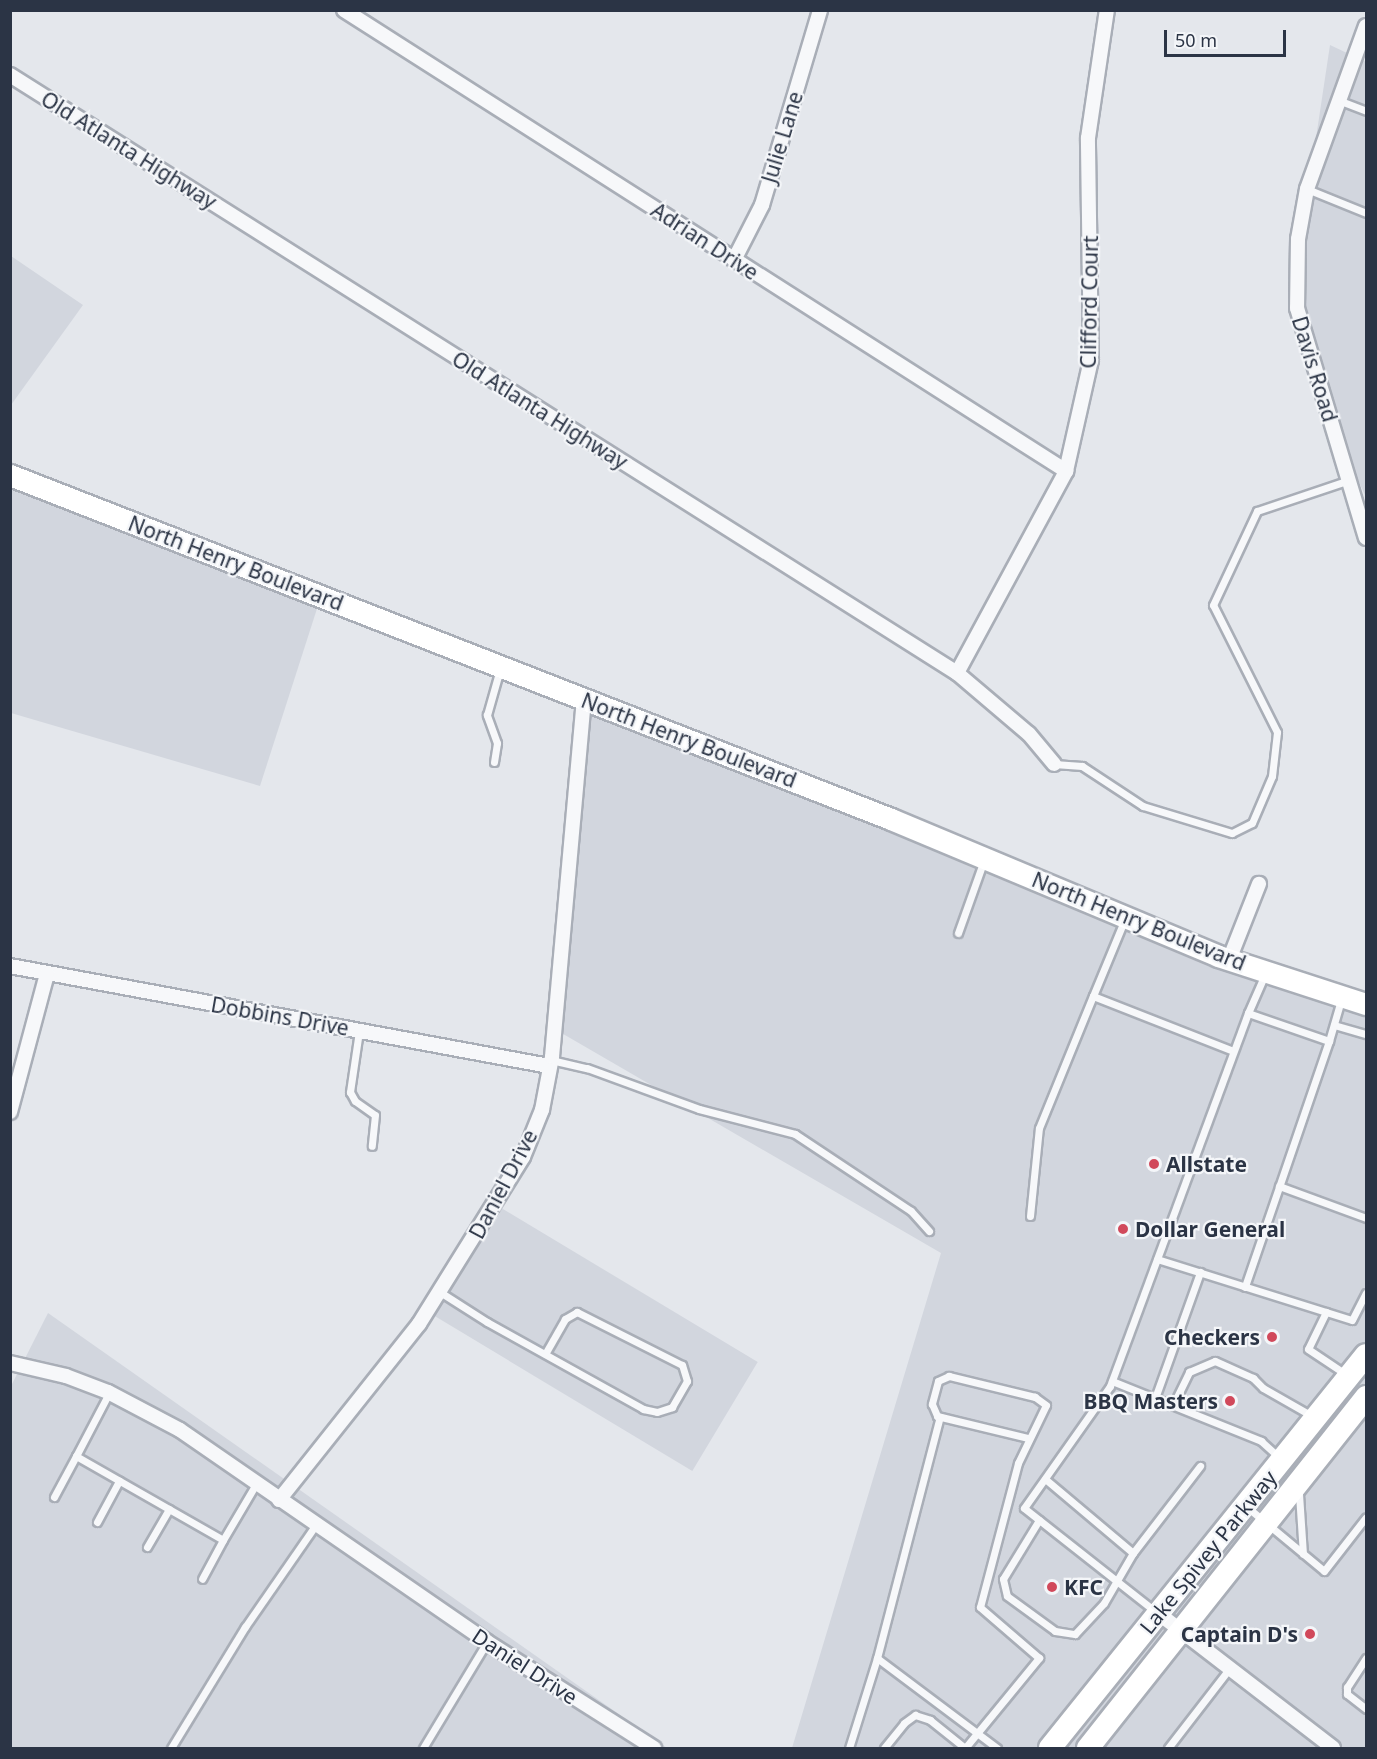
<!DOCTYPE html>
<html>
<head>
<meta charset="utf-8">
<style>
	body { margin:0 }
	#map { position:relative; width:1377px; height:1759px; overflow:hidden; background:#e4e7ec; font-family:"Noto Sans",sans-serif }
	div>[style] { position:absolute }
	.built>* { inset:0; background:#d2d6de; transform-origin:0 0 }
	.roads { filter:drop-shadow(2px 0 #a9aeb7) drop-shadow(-2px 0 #a9aeb7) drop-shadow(0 2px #a9aeb7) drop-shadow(0 -2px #a9aeb7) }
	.service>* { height:7px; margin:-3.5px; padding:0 3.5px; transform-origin:3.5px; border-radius:3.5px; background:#f7f8fa }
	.minor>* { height:14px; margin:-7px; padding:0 7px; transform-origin:7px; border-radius:7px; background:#f7f8fa }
	.primary>* { height:21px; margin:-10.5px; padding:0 10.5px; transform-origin:10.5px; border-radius:10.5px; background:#fff }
	.trunk>* { height:22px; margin:-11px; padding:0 11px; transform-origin:11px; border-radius:11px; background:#fff }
	.dots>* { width:16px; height:16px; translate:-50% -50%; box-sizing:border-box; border:3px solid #f4f6f9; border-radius:50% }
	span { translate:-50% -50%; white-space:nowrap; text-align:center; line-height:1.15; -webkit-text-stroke:4.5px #f4f6f9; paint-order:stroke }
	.street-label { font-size:21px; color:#2b3445 }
	.poi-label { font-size:21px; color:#2b3445; font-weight:700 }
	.left { translate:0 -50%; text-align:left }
	.right { translate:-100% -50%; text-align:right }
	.frame { position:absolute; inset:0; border:12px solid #2b3445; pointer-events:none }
	.scale { position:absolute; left:1164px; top:30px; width:122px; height:27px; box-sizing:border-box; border:3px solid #2b3445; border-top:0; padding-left:8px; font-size:18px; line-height:21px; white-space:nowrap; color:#2b3445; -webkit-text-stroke:4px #f4f6f9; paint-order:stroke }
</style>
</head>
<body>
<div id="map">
	<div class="built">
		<div style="clip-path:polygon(1330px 45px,1366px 62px,1366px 497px,1321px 402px,1297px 264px)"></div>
		<div style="clip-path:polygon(11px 256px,83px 305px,11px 405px)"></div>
		<div style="clip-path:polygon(10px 474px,323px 590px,260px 786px,11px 713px)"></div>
		<div style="clip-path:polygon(591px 689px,1176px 936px,1366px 1006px,1366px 1748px,792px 1748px,941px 1253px,558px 1031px)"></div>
		<div style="left:498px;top:1206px;width:303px;height:127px;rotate:31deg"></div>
		<div style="clip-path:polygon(48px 1313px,667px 1748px,11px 1748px,10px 1388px)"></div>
	</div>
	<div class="roads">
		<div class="service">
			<div style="left:1338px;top:100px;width:30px;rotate:21deg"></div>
			<div style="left:1307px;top:189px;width:64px;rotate:22.1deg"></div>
			<div style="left:494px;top:762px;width:19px;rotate:-81deg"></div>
			<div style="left:497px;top:743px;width:30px;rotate:-110deg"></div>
			<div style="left:487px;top:715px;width:48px;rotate:-74.2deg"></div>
			<div style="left:1054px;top:764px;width:28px;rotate:4deg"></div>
			<div style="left:1082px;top:766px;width:73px;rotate:33.3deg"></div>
			<div style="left:1143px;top:806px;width:93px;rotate:16.9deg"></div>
			<div style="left:1232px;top:833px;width:22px;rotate:-27deg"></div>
			<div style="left:1252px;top:823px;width:51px;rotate:-66.9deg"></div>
			<div style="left:1272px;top:776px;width:44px;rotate:-83.5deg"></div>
			<div style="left:1277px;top:732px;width:142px;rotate:-116.7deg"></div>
			<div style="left:1213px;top:605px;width:104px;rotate:-64.9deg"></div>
			<div style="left:1257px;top:511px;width:97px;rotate:-18.6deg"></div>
			<div style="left:1124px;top:921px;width:81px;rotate:112.5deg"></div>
			<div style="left:1093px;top:996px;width:150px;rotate:21.4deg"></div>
			<div style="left:958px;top:933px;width:77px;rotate:-70.4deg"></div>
			<div style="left:1248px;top:1013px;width:43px;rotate:-66.4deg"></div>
			<div style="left:1334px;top:1025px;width:33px;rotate:16deg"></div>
			<div style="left:359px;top:1031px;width:62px;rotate:98.4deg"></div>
			<div style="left:350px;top:1092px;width:10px;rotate:61deg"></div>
			<div style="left:355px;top:1101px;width:24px;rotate:35deg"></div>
			<div style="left:375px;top:1115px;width:31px;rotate:96deg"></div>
			<div style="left:1329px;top:1041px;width:43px;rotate:-73.7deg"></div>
			<div style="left:551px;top:1060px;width:37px;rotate:13deg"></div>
			<div style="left:587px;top:1068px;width:119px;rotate:20.1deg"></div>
			<div style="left:699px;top:1109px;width:99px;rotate:14.6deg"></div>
			<div style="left:795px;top:1134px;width:139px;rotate:33.6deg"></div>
			<div style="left:911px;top:1211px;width:27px;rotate:48deg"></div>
			<div style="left:1279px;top:1186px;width:93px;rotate:20.2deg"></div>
			<div style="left:1030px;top:1216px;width:88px;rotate:-84.2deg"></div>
			<div style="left:1039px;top:1128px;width:143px;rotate:-67.8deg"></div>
			<div style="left:1157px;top:1259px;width:204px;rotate:17.4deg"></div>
			<div style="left:1352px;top:1320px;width:30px;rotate:-63deg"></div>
			<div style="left:440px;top:1292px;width:56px;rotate:32.6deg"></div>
			<div style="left:487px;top:1322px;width:179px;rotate:29.1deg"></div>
			<div style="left:643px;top:1409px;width:14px;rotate:12deg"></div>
			<div style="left:657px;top:1412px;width:16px;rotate:-18deg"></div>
			<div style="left:672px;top:1407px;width:30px;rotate:-60deg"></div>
			<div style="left:687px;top:1381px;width:17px;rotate:-107deg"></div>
			<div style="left:682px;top:1365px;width:118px;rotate:-153.2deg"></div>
			<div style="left:577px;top:1312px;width:14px;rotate:150deg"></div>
			<div style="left:565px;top:1319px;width:40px;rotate:119.7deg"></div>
			<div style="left:1326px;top:1312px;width:41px;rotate:115.9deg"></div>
			<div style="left:1308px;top:1349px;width:47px;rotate:33.7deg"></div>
			<div style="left:1112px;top:1381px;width:161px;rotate:21.9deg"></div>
			<div style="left:1261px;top:1441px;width:25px;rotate:42deg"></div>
			<div style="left:109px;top:1393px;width:71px;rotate:117.6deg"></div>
			<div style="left:76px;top:1456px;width:169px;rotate:29.7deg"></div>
			<div style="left:223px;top:1540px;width:44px;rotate:118.3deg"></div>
			<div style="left:1155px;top:1398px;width:134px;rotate:-70.3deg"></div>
			<div style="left:1173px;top:1405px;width:37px;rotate:-64deg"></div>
			<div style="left:1189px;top:1372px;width:28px;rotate:-23deg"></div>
			<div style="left:1215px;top:1361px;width:42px;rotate:24.1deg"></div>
			<div style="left:1253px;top:1378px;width:14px;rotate:45deg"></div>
			<div style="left:1263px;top:1388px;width:56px;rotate:29.7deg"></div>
			<div style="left:1299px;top:1494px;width:60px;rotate:86.2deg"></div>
			<div style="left:54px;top:1497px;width:47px;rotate:-61.8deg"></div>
			<div style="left:1247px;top:1507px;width:100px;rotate:39.7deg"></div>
			<div style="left:1324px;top:1571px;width:68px;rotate:-52.1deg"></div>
			<div style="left:1039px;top:1520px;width:69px;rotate:121.4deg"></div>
			<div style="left:1003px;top:1579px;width:17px;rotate:77deg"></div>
			<div style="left:1007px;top:1596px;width:59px;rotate:36.1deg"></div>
			<div style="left:1055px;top:1631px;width:20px;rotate:9deg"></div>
			<div style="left:1075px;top:1634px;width:42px;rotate:-46.9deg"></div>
			<div style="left:1104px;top:1603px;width:58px;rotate:-59.9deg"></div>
			<div style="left:1133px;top:1553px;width:115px;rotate:-139.9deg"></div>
			<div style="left:97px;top:1522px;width:47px;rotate:-61.8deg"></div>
			<div style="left:223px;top:1540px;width:65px;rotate:-59.5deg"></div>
			<div style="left:147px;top:1547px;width:44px;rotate:-59.9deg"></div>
			<div style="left:1133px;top:1553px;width:110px;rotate:-52.4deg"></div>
			<div style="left:1156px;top:1612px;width:168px;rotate:-141.8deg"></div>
			<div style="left:1024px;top:1508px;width:149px;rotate:-54.8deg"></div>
			<div style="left:1110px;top:1386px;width:398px;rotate:-69.7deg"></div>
			<div style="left:1248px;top:1013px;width:86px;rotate:19.1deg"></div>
			<div style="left:1329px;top:1041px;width:260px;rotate:108.9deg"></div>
			<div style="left:877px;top:1658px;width:249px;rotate:-75.4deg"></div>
			<div style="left:1366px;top:1658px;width:35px;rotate:123deg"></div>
			<div style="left:1347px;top:1687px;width:7px;rotate:90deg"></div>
			<div style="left:1347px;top:1694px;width:24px;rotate:38deg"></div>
			<div style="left:171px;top:1748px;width:142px;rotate:-58.6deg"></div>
			<div style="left:245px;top:1627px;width:123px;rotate:-55.3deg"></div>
			<div style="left:423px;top:1748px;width:124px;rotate:-58.9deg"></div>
			<div style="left:849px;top:1748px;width:94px;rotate:-72.7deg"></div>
			<div style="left:877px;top:1658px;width:150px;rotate:36.9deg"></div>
			<div style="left:884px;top:1748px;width:32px;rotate:-51deg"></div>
			<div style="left:904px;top:1723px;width:14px;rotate:-36deg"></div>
			<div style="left:915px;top:1715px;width:16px;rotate:18deg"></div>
			<div style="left:930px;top:1720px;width:45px;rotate:38.7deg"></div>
			<div style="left:965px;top:1748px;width:117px;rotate:-50.6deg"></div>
			<div style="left:1039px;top:1658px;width:78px;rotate:-139.2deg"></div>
			<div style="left:980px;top:1607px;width:149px;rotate:-75.2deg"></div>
			<div style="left:1018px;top:1463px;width:64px;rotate:-64.2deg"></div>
			<div style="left:1046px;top:1405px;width:14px;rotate:-144deg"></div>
			<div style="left:1035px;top:1397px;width:89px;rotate:-166.3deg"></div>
			<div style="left:949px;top:1376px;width:12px;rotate:156deg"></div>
			<div style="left:938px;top:1381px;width:24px;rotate:105deg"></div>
			<div style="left:932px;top:1404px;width:13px;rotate:67deg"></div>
			<div style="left:937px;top:1416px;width:94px;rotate:13.6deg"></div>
			<div style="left:1168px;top:1748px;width:100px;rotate:-52.3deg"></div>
		</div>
		<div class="minor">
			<div style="left:344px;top:10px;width:857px;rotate:32.56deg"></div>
			<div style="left:1366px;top:26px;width:173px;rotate:109.9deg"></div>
			<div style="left:1307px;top:189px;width:51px;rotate:100.2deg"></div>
			<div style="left:1298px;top:239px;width:69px;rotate:90.8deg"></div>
			<div style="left:1297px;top:308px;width:240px;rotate:73.3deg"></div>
			<div style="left:10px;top:75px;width:1120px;rotate:32.27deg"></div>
			<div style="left:957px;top:673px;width:94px;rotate:40.3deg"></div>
			<div style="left:1029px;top:734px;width:39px;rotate:50deg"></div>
			<div style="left:734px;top:260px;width:62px;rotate:-63deg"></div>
			<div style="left:762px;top:205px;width:203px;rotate:-73.4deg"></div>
			<div style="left:957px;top:673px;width:230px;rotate:-61.6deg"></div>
			<div style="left:1066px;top:471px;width:114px;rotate:-77.3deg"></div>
			<div style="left:1091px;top:360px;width:222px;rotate:-90.8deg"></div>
			<div style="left:1088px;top:138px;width:129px;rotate:-81.6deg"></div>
			<div style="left:1229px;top:960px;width:82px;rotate:-68.5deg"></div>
			<div style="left:10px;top:966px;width:548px;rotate:10.51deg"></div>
			<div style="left:10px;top:1112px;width:143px;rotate:-75deg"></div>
			<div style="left:10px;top:1363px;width:57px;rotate:13.1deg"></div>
			<div style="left:66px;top:1376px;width:45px;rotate:20.9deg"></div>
			<div style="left:108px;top:1392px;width:81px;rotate:27.8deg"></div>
			<div style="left:180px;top:1430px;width:373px;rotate:34.6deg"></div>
			<div style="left:487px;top:1642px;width:198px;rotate:32.4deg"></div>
			<div style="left:279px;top:1500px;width:225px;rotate:-51.5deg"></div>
			<div style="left:419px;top:1324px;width:197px;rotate:-58.1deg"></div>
			<div style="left:523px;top:1157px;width:51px;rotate:-68deg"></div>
			<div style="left:542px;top:1110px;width:54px;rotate:-79.3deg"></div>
			<div style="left:552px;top:1057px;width:359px;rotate:-84.9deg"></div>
			<div style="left:1158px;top:1613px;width:221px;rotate:37.6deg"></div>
		</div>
		<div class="primary">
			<div style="left:10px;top:475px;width:946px;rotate:21.33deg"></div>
			<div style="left:891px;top:819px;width:355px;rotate:22.7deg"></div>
			<div style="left:1218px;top:956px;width:156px;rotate:18deg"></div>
		</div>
		<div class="trunk">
			<div style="left:1050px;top:1748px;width:504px;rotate:-51.2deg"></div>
			<div style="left:1088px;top:1748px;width:448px;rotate:-51.6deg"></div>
		</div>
	</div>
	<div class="dots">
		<div style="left:1154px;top:1164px;background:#d1495b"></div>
		<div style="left:1123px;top:1229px;background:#d1495b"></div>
		<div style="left:1272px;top:1337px;background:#d1495b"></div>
		<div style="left:1230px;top:1401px;background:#d1495b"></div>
		<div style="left:1052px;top:1587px;background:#d1495b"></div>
		<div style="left:1310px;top:1634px;background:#d1495b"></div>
	</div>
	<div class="street-label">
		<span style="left:782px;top:137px;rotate:-73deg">Julie Lane</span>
		<span style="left:129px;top:150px;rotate:32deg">Old Atlanta Highway</span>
		<span style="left:705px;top:241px;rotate:33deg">Adrian Drive</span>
		<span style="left:1089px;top:302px;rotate:-89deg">Clifford Court</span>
		<span style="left:1315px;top:369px;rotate:73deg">Davis Road</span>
		<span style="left:540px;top:410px;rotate:32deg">Old Atlanta Highway</span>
		<span style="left:236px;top:563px;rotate:21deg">North Henry Boulevard</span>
		<span style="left:689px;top:740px;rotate:21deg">North Henry Boulevard</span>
		<span style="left:1139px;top:921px;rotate:22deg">North Henry Boulevard</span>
		<span style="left:280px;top:1016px;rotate:10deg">Dobbins Drive</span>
		<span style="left:503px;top:1184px;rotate:-62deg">Daniel Drive</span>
		<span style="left:1208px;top:1552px;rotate:-51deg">Lake Spivey Parkway</span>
		<span style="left:525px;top:1666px;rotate:33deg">Daniel Drive</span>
	</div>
	<div class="poi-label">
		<span class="left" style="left:1166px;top:1164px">Allstate</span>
		<span class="left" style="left:1135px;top:1229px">Dollar General</span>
		<span class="right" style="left:1260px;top:1337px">Checkers</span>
		<span class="right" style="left:1218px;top:1401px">BBQ Masters</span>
		<span class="left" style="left:1064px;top:1587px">KFC</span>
		<span class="right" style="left:1298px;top:1634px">Captain D's</span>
	</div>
	<div class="frame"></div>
	<div class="scale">50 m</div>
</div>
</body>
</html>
